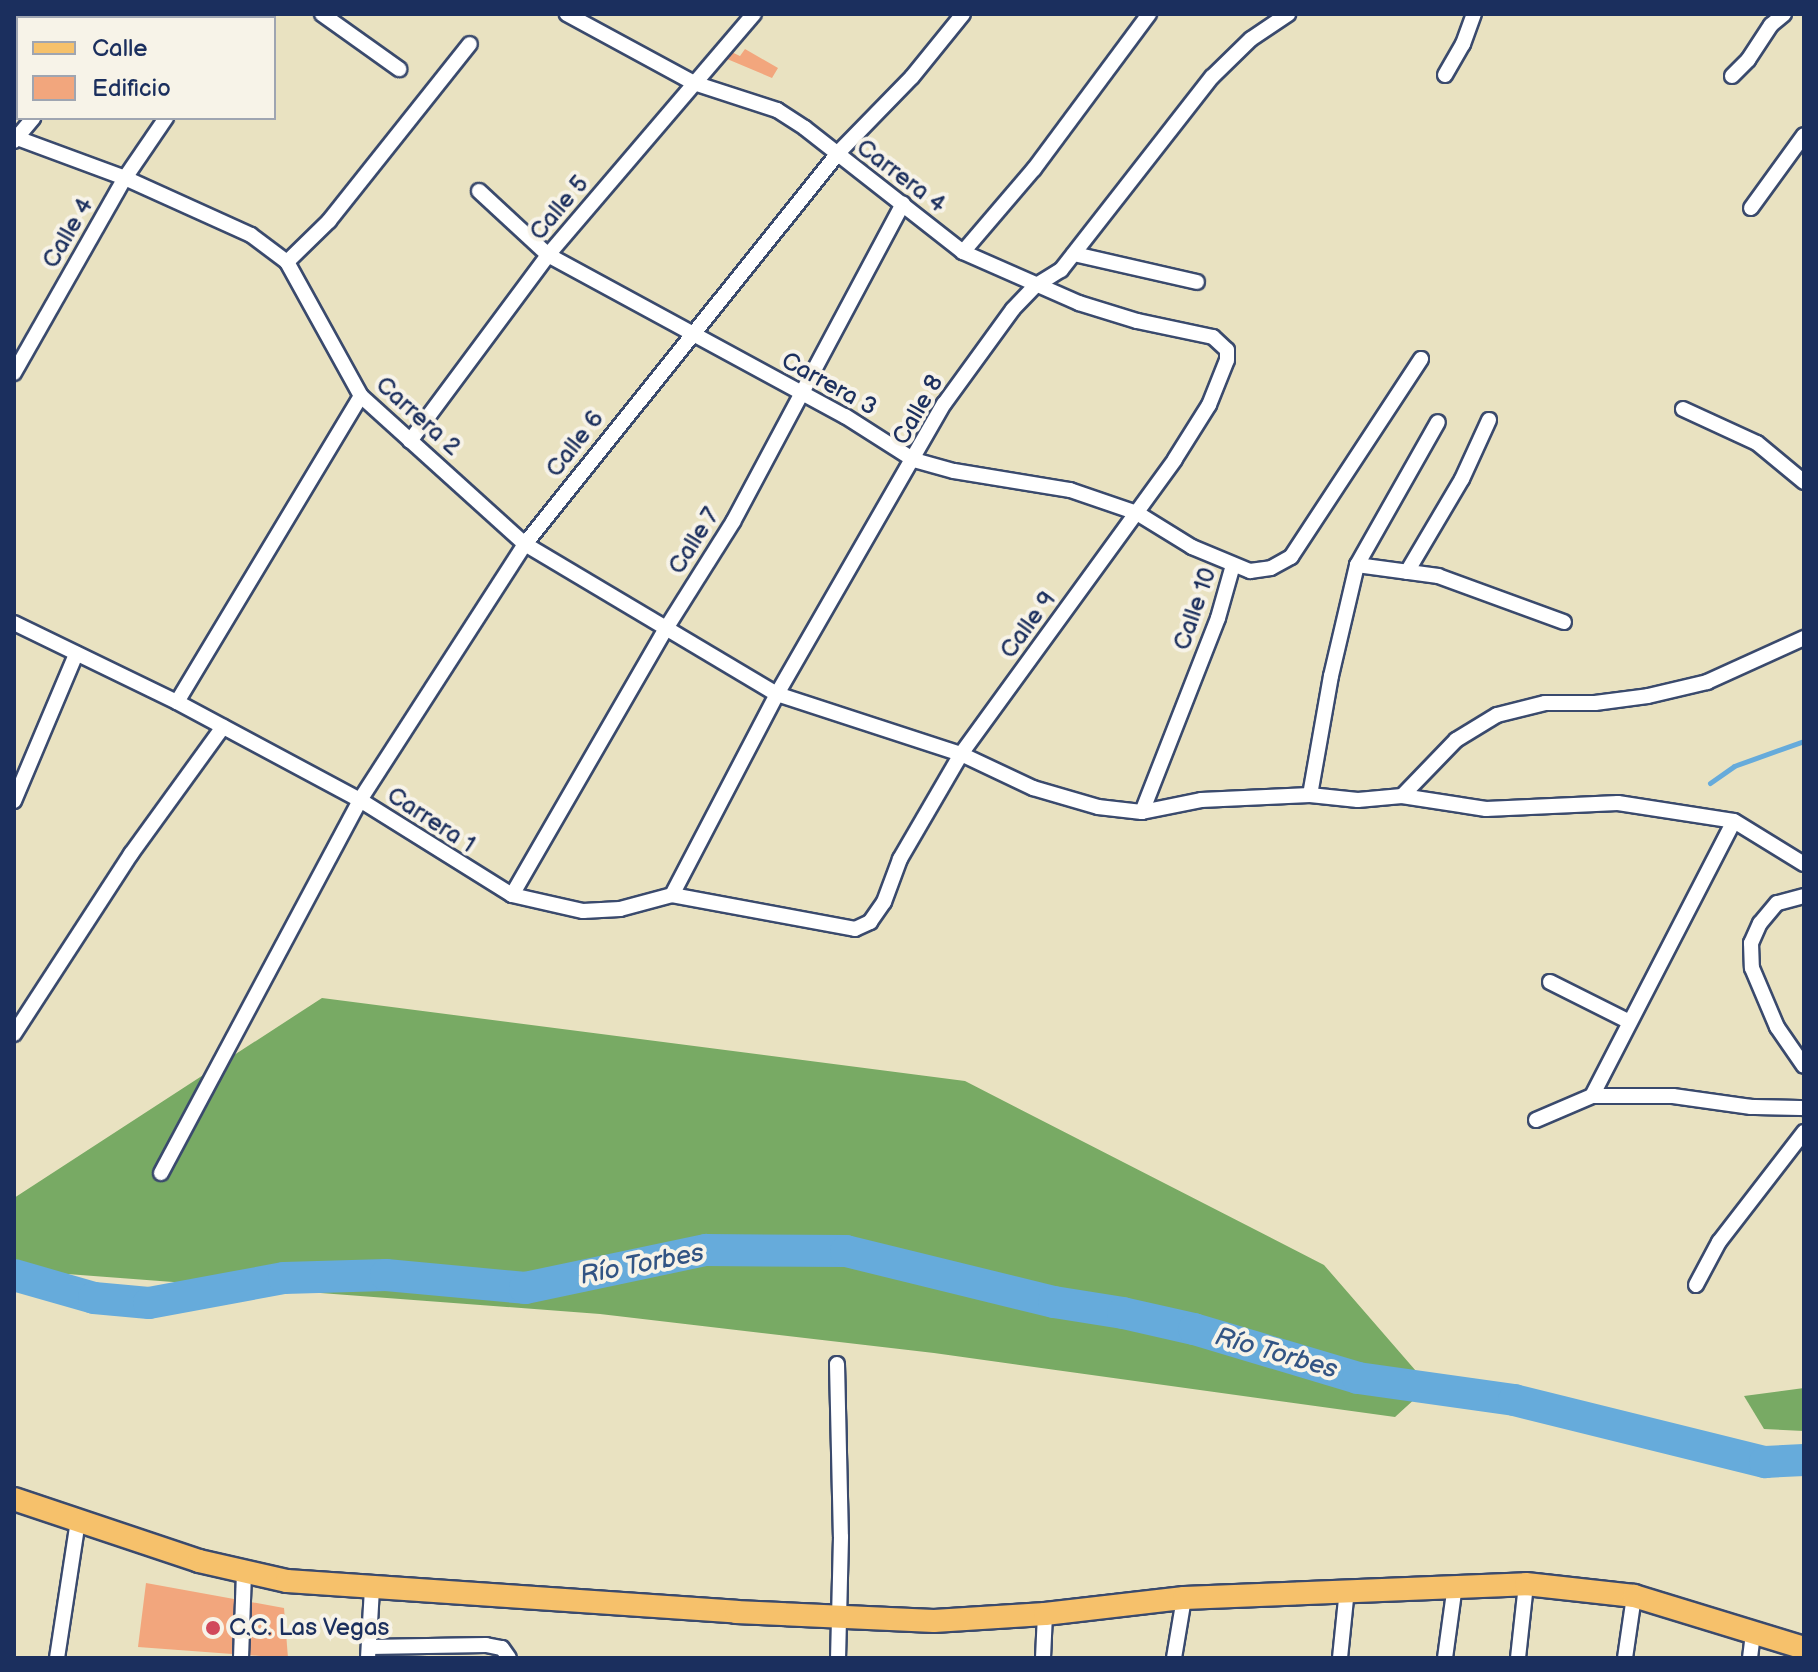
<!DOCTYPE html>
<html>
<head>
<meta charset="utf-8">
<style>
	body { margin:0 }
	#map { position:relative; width:1818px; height:1672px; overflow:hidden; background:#e9e2c1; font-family:"Balsamiq Sans",sans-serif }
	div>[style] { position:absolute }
	.forest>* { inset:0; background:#78aa64 }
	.stream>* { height:5px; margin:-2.5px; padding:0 2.5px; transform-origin:2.5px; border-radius:2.5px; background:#66abdb }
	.river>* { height:32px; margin:-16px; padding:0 16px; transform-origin:16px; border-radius:16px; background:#66abdb }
	.building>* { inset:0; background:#f2a67d }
	.roads { filter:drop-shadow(2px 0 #3a4a6d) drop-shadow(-2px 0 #3a4a6d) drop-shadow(0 2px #3a4a6d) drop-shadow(0 -2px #3a4a6d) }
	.street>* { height:14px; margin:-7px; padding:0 7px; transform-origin:7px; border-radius:7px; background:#fff }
	.primary>* { height:22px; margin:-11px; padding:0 11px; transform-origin:11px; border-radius:11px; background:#f6c16b }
	.dots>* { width:22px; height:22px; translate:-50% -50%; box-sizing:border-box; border:4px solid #f7f3e8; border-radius:50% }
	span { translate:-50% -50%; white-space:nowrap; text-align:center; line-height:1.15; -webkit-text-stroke:8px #f7f3e8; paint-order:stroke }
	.street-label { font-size:24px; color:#1b2f5e }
	.poi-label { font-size:24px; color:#1b2f5e }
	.left { translate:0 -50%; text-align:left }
	.water-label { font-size:26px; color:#325484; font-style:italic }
	.frame { position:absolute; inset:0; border:16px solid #1b2f5e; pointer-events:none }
	.legend { position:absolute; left:16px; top:16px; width:260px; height:104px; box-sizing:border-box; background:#f7f3e8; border:2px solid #9fa5b1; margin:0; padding:10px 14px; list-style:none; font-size:24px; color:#1b2f5e }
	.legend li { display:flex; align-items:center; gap:16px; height:40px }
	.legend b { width:40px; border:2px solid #9fa5b1 }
</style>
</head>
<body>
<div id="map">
	<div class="forest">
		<div style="clip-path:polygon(322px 998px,965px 1081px,1324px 1265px,1429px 1386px,1395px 1417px,934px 1353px,600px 1314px,14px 1270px,14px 1198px)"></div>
		<div style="clip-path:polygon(1804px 1388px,1804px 1431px,1764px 1429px,1744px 1396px)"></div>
	</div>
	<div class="stream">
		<div style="left:1710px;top:783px;width:29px;rotate:-35deg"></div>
		<div style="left:1734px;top:766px;width:74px;rotate:-19.7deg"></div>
	</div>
	<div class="river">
		<div style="left:14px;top:1275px;width:83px;rotate:16deg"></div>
		<div style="left:94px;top:1298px;width:55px;rotate:5.2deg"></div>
		<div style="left:149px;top:1303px;width:137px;rotate:-10.5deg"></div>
		<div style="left:284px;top:1278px;width:102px;rotate:-1.7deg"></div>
		<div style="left:386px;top:1275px;width:140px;rotate:5.3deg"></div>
		<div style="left:525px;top:1288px;width:185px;rotate:-11.9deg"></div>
		<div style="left:706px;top:1250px;width:140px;rotate:0.4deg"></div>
		<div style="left:846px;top:1251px;width:214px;rotate:13.8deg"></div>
		<div style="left:1054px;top:1302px;width:70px;rotate:9.1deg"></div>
		<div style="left:1123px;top:1313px;width:73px;rotate:12.7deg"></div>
		<div style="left:1194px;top:1329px;width:171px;rotate:16.6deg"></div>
		<div style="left:1358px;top:1378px;width:158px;rotate:8deg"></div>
		<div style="left:1514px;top:1400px;width:259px;rotate:13.9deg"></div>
		<div style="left:1765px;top:1462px;width:39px;rotate:-3deg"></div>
	</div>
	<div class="building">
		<div style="clip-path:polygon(725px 49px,740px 56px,745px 49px,778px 68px,772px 78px,720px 56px)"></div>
		<div style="clip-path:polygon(146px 1583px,284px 1608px,288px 1658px,138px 1647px)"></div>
	</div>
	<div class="roads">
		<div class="street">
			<div style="left:322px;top:14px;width:95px;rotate:35.5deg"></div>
			<div style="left:110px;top:18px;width:5px;rotate:-53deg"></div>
			<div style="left:234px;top:18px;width:5px;rotate:-53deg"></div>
			<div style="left:1445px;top:75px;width:36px;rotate:-60deg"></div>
			<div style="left:1463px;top:44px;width:32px;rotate:-70deg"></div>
			<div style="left:1732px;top:76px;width:23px;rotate:-45deg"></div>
			<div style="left:1748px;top:60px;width:42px;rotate:-56.7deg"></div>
			<div style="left:1771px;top:25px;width:17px;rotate:-40deg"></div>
			<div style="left:17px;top:138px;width:115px;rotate:20.3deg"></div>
			<div style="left:125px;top:178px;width:138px;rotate:24.3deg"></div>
			<div style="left:251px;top:235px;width:45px;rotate:36.9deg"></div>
			<div style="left:287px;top:262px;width:153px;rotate:61.1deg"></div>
			<div style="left:361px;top:396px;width:221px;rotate:42.1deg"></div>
			<div style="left:525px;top:544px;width:293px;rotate:30.8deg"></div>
			<div style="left:777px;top:694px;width:194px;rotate:18.1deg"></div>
			<div style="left:961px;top:754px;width:80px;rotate:25.3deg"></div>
			<div style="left:1033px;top:788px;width:68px;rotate:16.3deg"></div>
			<div style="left:1098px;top:807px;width:44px;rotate:6.5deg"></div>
			<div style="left:1142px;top:812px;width:60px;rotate:-11.5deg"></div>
			<div style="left:1201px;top:800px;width:109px;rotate:-2.6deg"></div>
			<div style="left:1310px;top:795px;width:48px;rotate:5.9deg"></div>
			<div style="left:1358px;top:800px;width:44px;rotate:-5.2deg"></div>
			<div style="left:1402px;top:796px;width:85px;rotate:8.8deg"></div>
			<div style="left:1486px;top:809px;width:132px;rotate:-2.6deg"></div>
			<div style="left:1618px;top:803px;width:117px;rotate:8.8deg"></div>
			<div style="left:1734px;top:821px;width:82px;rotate:31.6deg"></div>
			<div style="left:14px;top:141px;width:30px;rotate:-50deg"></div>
			<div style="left:479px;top:191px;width:94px;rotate:42.8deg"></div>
			<div style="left:548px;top:255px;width:338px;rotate:28.5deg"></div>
			<div style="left:845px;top:416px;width:82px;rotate:32.5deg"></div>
			<div style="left:914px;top:460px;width:41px;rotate:15.4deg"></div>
			<div style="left:954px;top:471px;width:118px;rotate:9.3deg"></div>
			<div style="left:1070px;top:490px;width:71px;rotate:18.9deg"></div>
			<div style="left:1137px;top:513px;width:65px;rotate:31.7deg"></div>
			<div style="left:1192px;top:547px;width:63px;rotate:22.5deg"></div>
			<div style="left:1250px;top:571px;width:21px;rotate:-8deg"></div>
			<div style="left:1271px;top:568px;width:23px;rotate:-29deg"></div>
			<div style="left:1291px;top:557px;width:237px;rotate:-56.7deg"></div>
			<div style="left:1751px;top:208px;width:90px;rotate:-54deg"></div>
			<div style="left:963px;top:252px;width:109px;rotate:-49.5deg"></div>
			<div style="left:1034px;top:169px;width:193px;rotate:-53.4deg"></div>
			<div style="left:1074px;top:254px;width:126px;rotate:12.8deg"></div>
			<div style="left:287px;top:262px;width:59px;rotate:-44.3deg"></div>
			<div style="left:329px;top:221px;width:226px;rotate:-51.5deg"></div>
			<div style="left:14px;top:373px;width:224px;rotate:-60.4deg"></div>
			<div style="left:125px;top:178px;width:73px;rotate:-55.7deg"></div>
			<div style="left:1683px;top:409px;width:81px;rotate:24.7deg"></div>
			<div style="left:1757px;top:443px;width:61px;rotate:39.7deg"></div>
			<div style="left:410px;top:441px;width:232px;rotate:-53.4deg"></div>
			<div style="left:548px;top:255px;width:317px;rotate:-49.5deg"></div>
			<div style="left:1357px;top:565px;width:164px;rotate:-60.5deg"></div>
			<div style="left:1407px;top:572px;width:108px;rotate:-59.4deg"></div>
			<div style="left:1462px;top:479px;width:65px;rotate:-65.4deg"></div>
			<div style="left:14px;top:623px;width:181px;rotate:25.9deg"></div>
			<div style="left:177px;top:702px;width:208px;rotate:28.2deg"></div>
			<div style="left:360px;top:800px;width:179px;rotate:32deg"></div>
			<div style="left:512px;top:895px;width:73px;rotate:12.7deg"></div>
			<div style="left:583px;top:911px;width:37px;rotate:-3deg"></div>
			<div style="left:620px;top:909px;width:54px;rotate:-15.1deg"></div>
			<div style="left:672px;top:895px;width:186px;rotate:10.5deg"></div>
			<div style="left:855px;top:929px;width:17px;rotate:-25deg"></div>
			<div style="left:870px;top:922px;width:24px;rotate:-55deg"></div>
			<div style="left:884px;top:902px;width:46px;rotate:-69.6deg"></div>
			<div style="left:900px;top:859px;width:121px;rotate:-59.8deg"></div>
			<div style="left:961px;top:754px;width:364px;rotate:-54deg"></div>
			<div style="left:1175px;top:459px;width:64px;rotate:-57.8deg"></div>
			<div style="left:1209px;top:405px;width:48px;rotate:-68.2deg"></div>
			<div style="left:1227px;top:360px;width:10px;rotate:-90deg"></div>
			<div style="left:1227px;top:350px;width:19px;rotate:-137deg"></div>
			<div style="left:1213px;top:337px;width:78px;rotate:-168.1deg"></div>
			<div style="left:1137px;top:321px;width:61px;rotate:-162.8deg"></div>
			<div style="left:1079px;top:303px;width:127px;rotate:-156.3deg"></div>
			<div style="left:963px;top:252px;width:201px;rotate:-141.9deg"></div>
			<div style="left:805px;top:128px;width:33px;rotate:-147deg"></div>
			<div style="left:777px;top:110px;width:87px;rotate:-162deg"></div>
			<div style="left:694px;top:83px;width:145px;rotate:-151.5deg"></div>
			<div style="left:177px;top:702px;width:357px;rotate:-59deg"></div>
			<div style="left:1310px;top:795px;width:121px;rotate:-80deg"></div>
			<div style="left:1331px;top:676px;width:114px;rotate:-76.8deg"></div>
			<div style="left:1357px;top:565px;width:82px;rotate:7.7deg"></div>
			<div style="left:1438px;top:576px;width:134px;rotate:20.1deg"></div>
			<div style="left:1402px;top:796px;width:78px;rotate:-46deg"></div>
			<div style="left:1456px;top:740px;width:48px;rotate:-31.4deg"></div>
			<div style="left:1497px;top:715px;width:49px;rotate:-14deg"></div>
			<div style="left:1545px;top:703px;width:50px"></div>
			<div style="left:1595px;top:703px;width:53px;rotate:-7.5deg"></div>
			<div style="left:1648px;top:696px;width:61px;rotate:-13.3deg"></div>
			<div style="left:1707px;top:682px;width:107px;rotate:-24.4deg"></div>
			<div style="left:14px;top:801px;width:160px;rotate:-67.1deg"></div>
			<div style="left:1142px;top:812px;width:208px;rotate:-68.6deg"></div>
			<div style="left:1218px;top:618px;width:55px;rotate:-74.2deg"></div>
			<div style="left:512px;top:895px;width:306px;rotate:-60deg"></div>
			<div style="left:665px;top:630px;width:128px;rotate:-57.8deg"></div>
			<div style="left:733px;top:522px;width:361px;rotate:-61.9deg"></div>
			<div style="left:672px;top:895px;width:227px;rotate:-62.4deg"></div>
			<div style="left:777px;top:694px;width:335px;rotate:-60.1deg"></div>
			<div style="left:944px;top:404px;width:117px;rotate:-54deg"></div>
			<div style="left:1013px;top:309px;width:32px;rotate:-46deg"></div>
			<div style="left:1035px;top:286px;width:31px;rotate:-32deg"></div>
			<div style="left:1061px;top:270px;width:245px;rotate:-52deg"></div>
			<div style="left:1212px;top:77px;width:54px;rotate:-44.3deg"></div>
			<div style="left:1251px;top:39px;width:45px;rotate:-34deg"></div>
			<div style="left:1804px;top:896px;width:28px;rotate:165deg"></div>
			<div style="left:1777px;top:903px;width:26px;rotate:130deg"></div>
			<div style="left:1760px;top:923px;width:22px;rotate:114deg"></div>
			<div style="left:1751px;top:943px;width:25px;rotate:88deg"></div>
			<div style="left:1752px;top:968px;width:64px;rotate:67deg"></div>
			<div style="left:1777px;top:1027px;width:47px;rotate:55.3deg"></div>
			<div style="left:1550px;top:982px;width:87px;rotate:26.6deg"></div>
			<div style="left:14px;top:1034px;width:215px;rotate:-57deg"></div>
			<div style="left:131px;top:854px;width:157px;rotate:-54.1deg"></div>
			<div style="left:1592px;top:1096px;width:309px;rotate:-62.7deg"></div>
			<div style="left:1536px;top:1120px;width:61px;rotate:-23.2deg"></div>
			<div style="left:1592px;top:1096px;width:81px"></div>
			<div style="left:1673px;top:1096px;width:79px;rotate:8deg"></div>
			<div style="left:1751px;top:1107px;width:53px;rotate:1.1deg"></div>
			<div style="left:161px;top:1173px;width:423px;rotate:-61.9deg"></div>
			<div style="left:360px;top:800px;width:305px;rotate:-57.2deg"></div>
			<div style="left:525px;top:544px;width:499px;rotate:-51.3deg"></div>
			<div style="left:837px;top:154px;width:107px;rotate:-45.8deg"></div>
			<div style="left:912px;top:77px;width:81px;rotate:-51deg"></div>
			<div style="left:1696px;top:1285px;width:49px;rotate:-61.9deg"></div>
			<div style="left:1719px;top:1242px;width:139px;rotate:-52.3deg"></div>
			<div style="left:837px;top:1364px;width:173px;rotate:88.7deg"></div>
			<div style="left:841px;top:1537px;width:121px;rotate:91.4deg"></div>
			<div style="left:369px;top:1647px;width:117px;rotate:-1deg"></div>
			<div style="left:486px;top:1645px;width:16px;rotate:11deg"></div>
			<div style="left:502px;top:1648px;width:12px;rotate:55deg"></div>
			<div style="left:57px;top:1658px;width:139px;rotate:-81.3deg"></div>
			<div style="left:241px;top:1658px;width:85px;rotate:-88deg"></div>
			<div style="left:368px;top:1658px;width:70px;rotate:-86.7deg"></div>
			<div style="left:1043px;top:1658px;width:44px;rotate:-87.4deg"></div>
			<div style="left:1174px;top:1658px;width:61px;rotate:-80.5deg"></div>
			<div style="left:1340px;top:1658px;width:69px;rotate:-84.2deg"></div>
			<div style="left:1445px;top:1658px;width:74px;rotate:-82.2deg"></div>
			<div style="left:1518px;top:1658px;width:74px;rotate:-83.8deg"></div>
			<div style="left:1625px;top:1658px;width:63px;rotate:-81.7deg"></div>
			<div style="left:1750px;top:1658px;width:26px;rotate:-83deg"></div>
		</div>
		<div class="primary">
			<div style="left:14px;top:1499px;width:195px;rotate:18.5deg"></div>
			<div style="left:199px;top:1561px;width:90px;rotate:12.8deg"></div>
			<div style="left:287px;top:1581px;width:450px;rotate:3.9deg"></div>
			<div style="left:736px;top:1612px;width:198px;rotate:2.6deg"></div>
			<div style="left:934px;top:1621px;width:111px;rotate:-3.6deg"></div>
			<div style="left:1045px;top:1614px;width:140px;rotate:-6.6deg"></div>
			<div style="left:1184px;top:1598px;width:342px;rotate:-2.3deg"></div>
			<div style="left:1526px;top:1584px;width:109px;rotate:6.3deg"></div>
			<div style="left:1634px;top:1596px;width:178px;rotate:17deg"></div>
		</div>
	</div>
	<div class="dots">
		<div style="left:213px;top:1628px;background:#d1495b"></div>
	</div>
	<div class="street-label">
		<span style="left:901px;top:176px;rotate:37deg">Carrera 4</span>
		<span style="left:559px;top:208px;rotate:-50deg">Calle 5</span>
		<span style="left:68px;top:233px;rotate:-60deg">Calle 4</span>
		<span style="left:829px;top:384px;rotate:29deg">Carrera 3</span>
		<span style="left:918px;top:410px;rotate:-60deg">Calle 8</span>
		<span style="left:418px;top:416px;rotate:42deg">Carrera 2</span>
		<span style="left:575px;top:444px;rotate:-52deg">Calle 6</span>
		<span style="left:694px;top:541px;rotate:-58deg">Calle 7</span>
		<span style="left:1195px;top:609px;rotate:-71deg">Calle 10</span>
		<span style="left:1028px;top:625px;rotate:-54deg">Calle 9</span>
		<span style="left:431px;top:820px;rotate:33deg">Carrera 1</span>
	</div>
	<div class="poi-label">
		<span class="left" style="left:229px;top:1628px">C.C. Las Vegas</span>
	</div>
	<div class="water-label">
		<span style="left:642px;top:1265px;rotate:-11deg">Río Torbes</span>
		<span style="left:1276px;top:1354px;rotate:16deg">Río Torbes</span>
	</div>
	<div class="frame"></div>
	<ul class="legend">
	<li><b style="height:10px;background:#f6c16b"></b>Calle</li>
	<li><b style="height:22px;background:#f2a67d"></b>Edificio</li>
	</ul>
</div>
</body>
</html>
